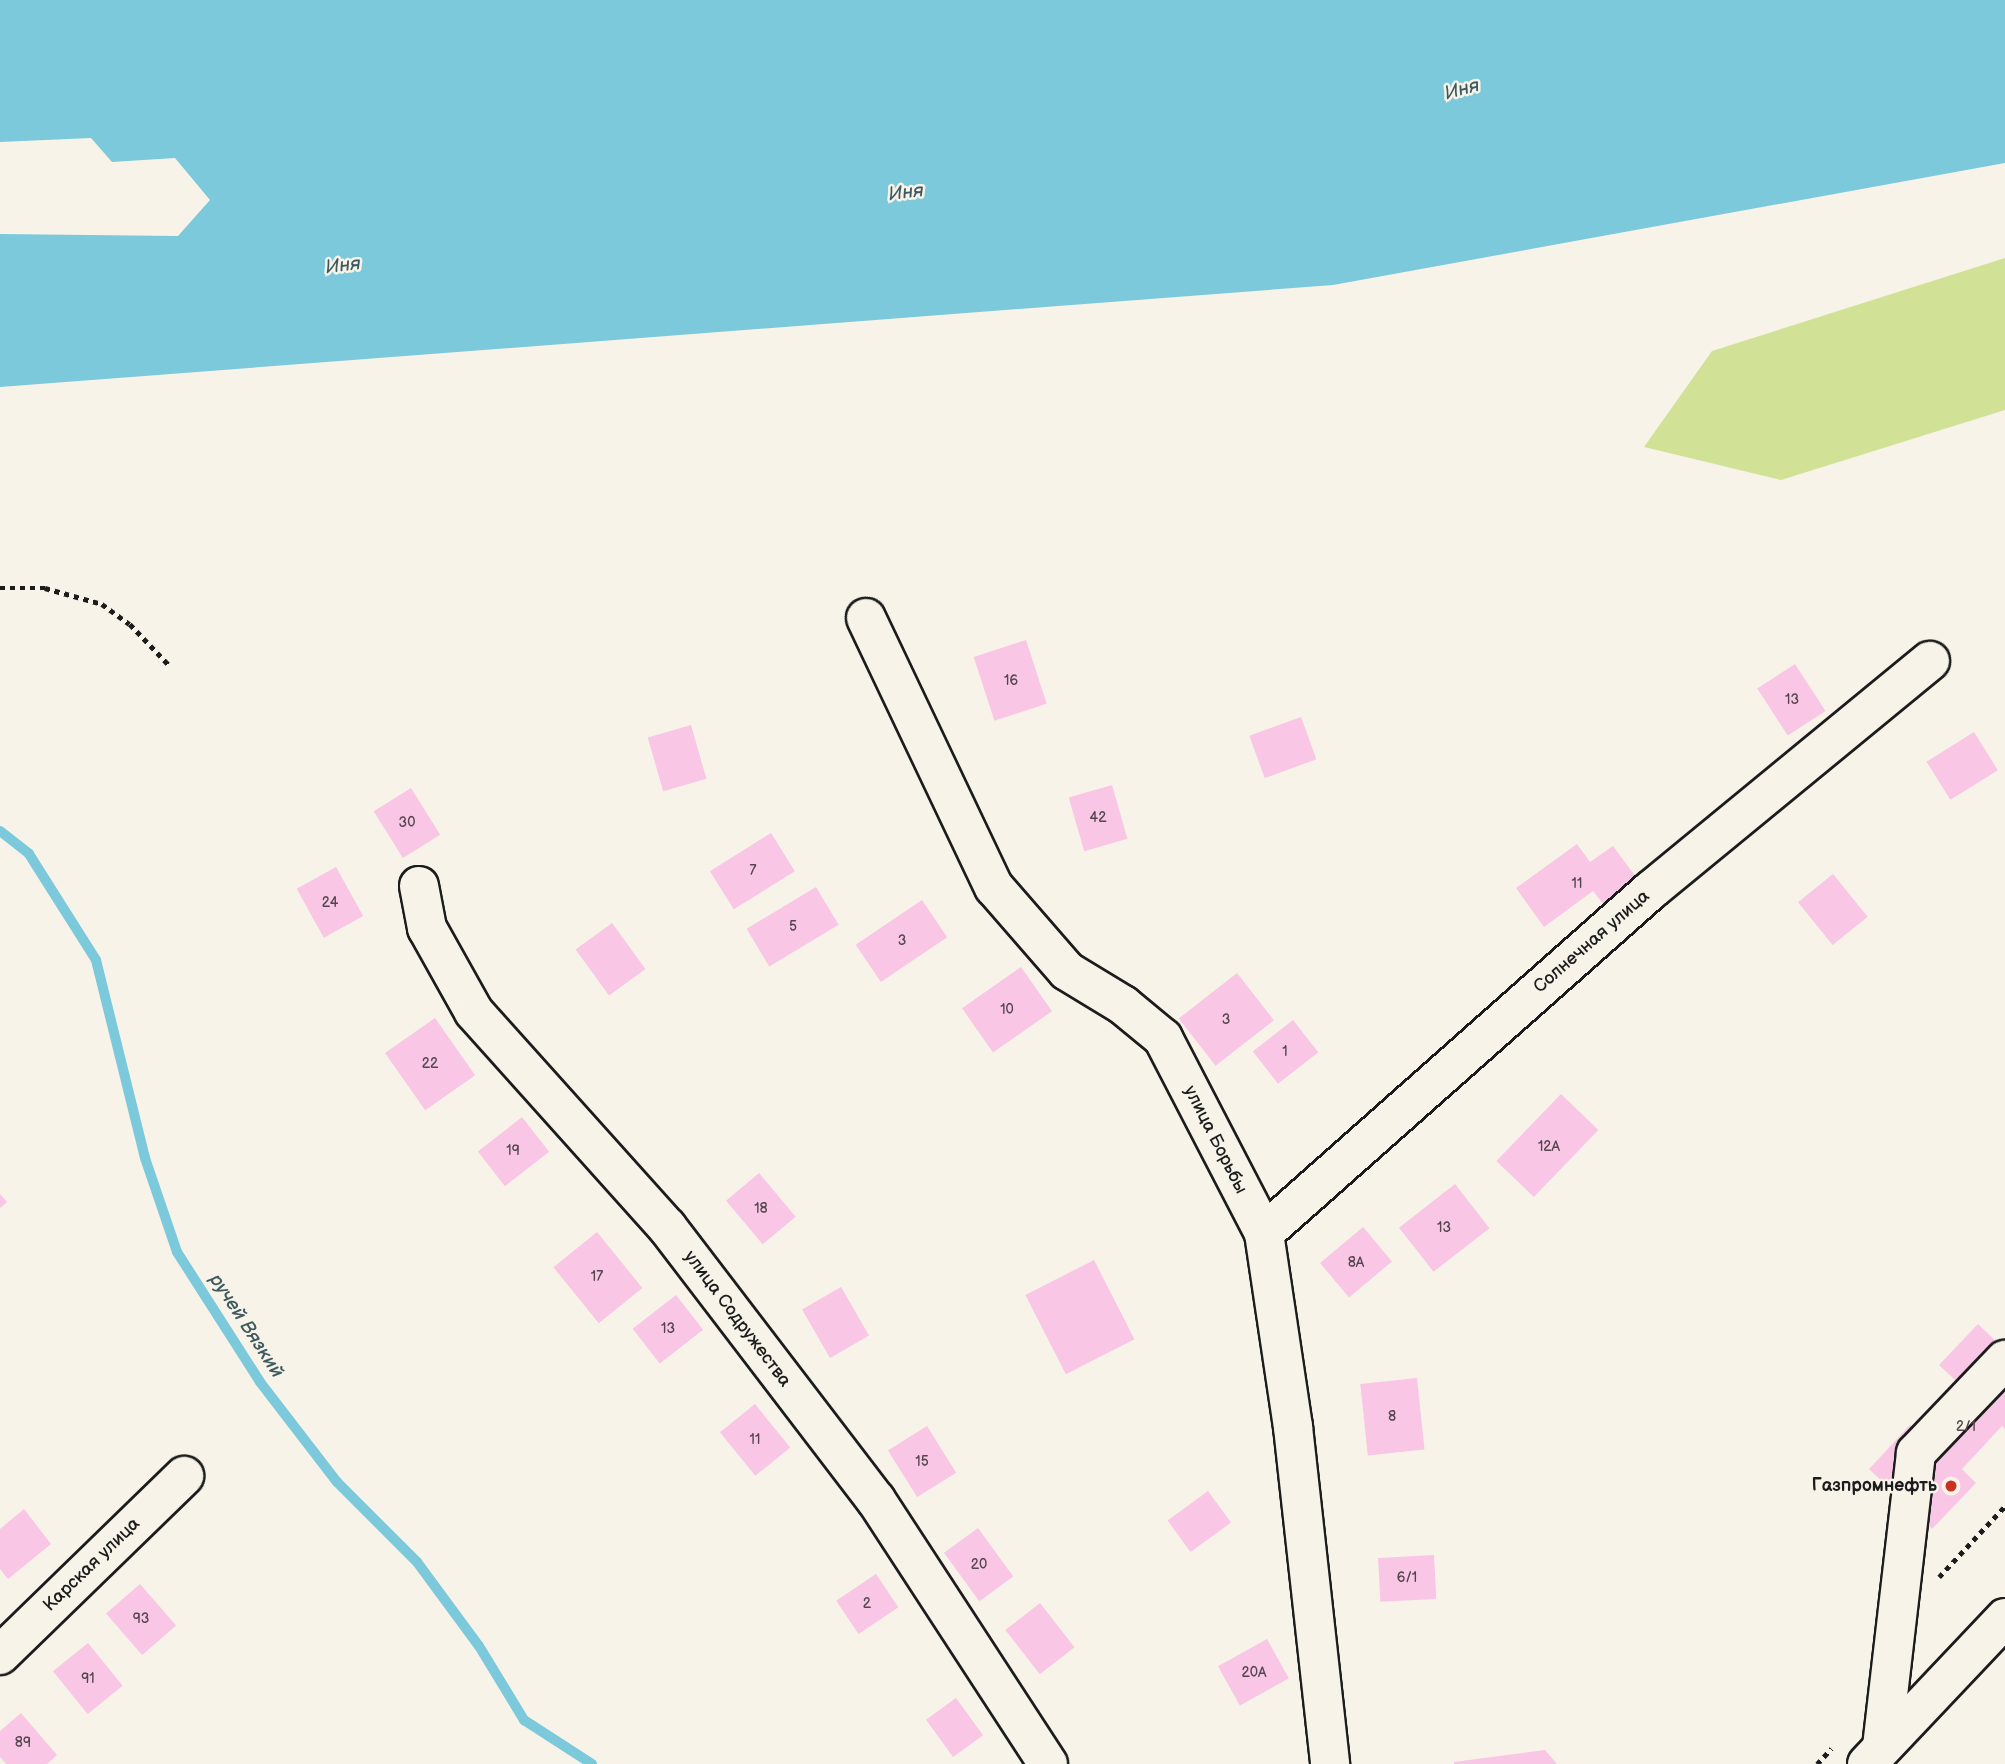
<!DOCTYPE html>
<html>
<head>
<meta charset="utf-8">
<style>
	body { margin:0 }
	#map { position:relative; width:2005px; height:1764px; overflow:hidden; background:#f7f3e8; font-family:"Balsamiq Sans",sans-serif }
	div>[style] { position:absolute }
	.green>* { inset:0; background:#d1e296 }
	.water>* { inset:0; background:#7dc9dc }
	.stream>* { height:10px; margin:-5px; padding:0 5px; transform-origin:5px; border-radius:5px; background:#7dc9dc }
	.building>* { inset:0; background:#f9c6e5; transform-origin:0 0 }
	.path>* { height:4.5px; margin-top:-2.25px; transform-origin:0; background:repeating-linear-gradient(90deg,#1c1c1c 0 5px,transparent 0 10px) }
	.roads { filter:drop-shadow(2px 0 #1c1c1c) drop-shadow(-2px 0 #1c1c1c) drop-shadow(0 2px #1c1c1c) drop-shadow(0 -2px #1c1c1c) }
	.minor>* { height:38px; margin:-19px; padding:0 19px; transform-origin:19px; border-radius:19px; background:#f7f3e8 }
	.major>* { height:38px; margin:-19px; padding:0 19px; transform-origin:19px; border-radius:19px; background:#f7f3e8 }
	.dots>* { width:19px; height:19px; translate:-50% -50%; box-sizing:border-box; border:4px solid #f7f3e8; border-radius:50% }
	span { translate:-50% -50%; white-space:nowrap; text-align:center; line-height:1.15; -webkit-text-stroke:5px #f7f3e8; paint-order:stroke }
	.number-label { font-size:14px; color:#53464e }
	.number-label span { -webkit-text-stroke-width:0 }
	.street-label { font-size:18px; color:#1c1c1c }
	.poi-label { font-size:18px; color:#1c1c1c; font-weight:700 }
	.right { translate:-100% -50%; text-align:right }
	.water-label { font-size:19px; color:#3e595f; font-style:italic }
</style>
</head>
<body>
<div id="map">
	<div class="green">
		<div style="clip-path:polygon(2005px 258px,2005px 410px,1781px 480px,1644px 447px,1712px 351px)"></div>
	</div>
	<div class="water">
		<div style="clip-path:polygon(0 0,2005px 0,2005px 163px,1333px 285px,0 387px,0 234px,178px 236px,210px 200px,175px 158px,112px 162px,91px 138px,0 142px)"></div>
	</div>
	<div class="stream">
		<div style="left:0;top:831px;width:37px;rotate:38deg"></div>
		<div style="left:29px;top:854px;width:125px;rotate:57.7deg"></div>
		<div style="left:96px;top:960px;width:204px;rotate:76.1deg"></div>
		<div style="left:145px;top:1158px;width:99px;rotate:71.2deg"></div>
		<div style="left:177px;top:1252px;width:154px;rotate:57.4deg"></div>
		<div style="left:260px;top:1382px;width:126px;rotate:52.4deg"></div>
		<div style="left:337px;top:1482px;width:113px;rotate:45deg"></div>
		<div style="left:417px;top:1562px;width:104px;rotate:53.6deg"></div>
		<div style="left:479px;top:1646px;width:87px;rotate:58.7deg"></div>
		<div style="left:524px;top:1720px;width:81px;rotate:32.9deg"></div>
	</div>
	<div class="building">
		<div style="left:1026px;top:640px;width:67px;height:55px;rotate:72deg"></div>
		<div style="left:1795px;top:664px;width:56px;height:45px;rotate:57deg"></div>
		<div style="left:1301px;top:717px;width:45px;height:55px;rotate:70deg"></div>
		<div style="left:691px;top:725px;width:56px;height:45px;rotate:74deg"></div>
		<div style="left:1974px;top:732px;width:45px;height:56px;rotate:58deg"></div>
		<div style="left:1112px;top:785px;width:56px;height:45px;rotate:74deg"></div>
		<div style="left:411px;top:788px;width:55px;height:44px;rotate:58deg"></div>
		<div style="left:771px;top:833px;width:45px;height:72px;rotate:58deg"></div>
		<div style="clip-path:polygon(1577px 844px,1590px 862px,1613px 846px,1638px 880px,1604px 905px,1593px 891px,1544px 927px,1516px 888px)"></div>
		<div style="left:336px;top:867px;width:56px;height:45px;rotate:61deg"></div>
		<div style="left:1833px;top:874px;width:55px;height:45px;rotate:51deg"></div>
		<div style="left:816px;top:887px;width:44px;height:81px;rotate:59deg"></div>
		<div style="left:922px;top:900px;width:45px;height:80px;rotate:56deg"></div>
		<div style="left:612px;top:923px;width:57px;height:45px;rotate:54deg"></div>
		<div style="left:1021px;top:967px;width:54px;height:72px;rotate:55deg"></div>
		<div style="left:1237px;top:973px;width:60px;height:74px;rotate:52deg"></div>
		<div style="left:435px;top:1018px;width:70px;height:61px;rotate:55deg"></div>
		<div style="left:1293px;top:1020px;width:41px;height:51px;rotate:52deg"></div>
		<div style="left:1561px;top:1094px;width:52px;height:93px;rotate:44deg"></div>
		<div style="left:522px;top:1117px;width:44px;height:56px;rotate:52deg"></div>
		<div style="left:759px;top:1173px;width:57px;height:43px;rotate:50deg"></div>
		<div style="left:1455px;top:1184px;width:56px;height:71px;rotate:52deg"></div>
		<div style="clip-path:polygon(0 1194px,7px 1202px,0 1208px)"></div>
		<div style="left:1363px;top:1227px;width:45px;height:56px;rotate:50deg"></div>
		<div style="left:597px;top:1232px;width:72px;height:56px;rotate:51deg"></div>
		<div style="left:1094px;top:1260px;width:89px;height:77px;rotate:63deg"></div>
		<div style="left:841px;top:1287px;width:56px;height:45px;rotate:60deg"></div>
		<div style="left:676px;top:1295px;width:44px;height:55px;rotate:52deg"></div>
		<div style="clip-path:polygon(1978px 1324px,2005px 1350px,2005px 1429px,2002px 1426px,1962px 1469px,1976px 1483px,1932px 1529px,1869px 1469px,1910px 1425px,1922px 1437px,1966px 1390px,1939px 1365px)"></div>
		<div style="left:1417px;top:1378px;width:72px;height:57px;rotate:84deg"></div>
		<div style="left:755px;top:1404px;width:56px;height:45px;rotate:51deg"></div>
		<div style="left:927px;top:1426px;width:55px;height:46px;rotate:58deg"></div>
		<div style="left:1208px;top:1491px;width:39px;height:50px;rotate:54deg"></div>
		<div style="clip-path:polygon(24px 1509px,51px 1544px,8px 1579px,0 1569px,0 1529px)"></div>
		<div style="left:978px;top:1528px;width:60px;height:42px;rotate:54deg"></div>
		<div style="left:1434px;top:1555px;width:44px;height:56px;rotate:87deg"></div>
		<div style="left:876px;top:1574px;width:40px;height:48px;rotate:56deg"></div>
		<div style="left:140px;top:1584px;width:55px;height:45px;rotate:49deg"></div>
		<div style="left:1040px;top:1603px;width:56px;height:44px;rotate:52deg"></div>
		<div style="left:1267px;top:1639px;width:45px;height:56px;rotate:61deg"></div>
		<div style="left:88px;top:1643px;width:55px;height:45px;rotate:51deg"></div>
		<div style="left:956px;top:1698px;width:46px;height:37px;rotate:54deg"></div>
		<div style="clip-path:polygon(21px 1713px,57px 1755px,47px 1764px,6px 1764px,0 1757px,0 1731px)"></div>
		<div style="clip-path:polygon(1545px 1750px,1557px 1764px,1454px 1764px,1454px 1762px)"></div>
	</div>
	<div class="path">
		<div style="left:0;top:588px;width:45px"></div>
		<div style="left:45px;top:588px;width:59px;rotate:15.7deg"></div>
		<div style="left:102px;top:604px;width:34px;rotate:36deg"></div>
		<div style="left:130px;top:624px;width:58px;rotate:46.4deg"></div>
		<div style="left:1939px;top:1577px;width:97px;rotate:-47.1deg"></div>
		<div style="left:1817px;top:1764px;width:21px;rotate:-47deg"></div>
	</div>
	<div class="roads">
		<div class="minor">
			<div style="left:866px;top:618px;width:298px;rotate:64.6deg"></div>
			<div style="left:994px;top:887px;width:111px;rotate:49deg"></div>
			<div style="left:1067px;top:971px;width:66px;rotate:31.3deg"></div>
			<div style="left:1123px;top:1005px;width:52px;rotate:39.5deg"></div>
			<div style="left:1163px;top:1038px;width:220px;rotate:62.6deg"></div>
			<div style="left:1264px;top:1233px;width:196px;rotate:81.5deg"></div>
			<div style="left:1293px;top:1427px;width:339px;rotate:83.7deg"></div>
			<div style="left:419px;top:886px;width:43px;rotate:79.2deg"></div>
			<div style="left:427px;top:928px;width:96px;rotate:60.8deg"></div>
			<div style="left:474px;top:1012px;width:289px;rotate:48.1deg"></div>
			<div style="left:667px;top:1227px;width:344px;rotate:52.6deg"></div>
			<div style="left:876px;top:1500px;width:315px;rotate:56.9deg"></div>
			<div style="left:1264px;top:1233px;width:517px;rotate:-41.55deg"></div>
			<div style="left:1651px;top:890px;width:361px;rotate:-39.4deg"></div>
			<div style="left:0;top:1655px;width:257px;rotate:-44.2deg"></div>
			<div style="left:1882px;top:1747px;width:296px;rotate:-83.4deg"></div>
			<div style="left:1916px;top:1453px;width:129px;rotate:-46.3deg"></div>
		</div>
		<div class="major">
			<div style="left:1867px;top:1764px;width:201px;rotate:-46.6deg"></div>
		</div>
	</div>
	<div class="dots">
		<div style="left:1951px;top:1486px;background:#c8321e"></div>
	</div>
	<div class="number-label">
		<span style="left:1011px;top:681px">16</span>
		<span style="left:1792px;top:700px">13</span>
		<span style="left:1098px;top:818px">42</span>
		<span style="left:407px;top:823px">30</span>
		<span style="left:753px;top:871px">7</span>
		<span style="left:1577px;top:884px">11</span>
		<span style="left:330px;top:903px">24</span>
		<span style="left:793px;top:927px">5</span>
		<span style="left:902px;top:941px">3</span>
		<span style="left:1007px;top:1010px">10</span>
		<span style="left:1226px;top:1020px">3</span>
		<span style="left:1285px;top:1052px">1</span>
		<span style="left:430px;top:1064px">22</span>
		<span style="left:1549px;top:1147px">12А</span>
		<span style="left:513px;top:1151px">19</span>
		<span style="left:761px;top:1209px">18</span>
		<span style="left:1444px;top:1228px">13</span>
		<span style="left:1356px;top:1263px">8А</span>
		<span style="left:597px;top:1277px">17</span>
		<span style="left:668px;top:1329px">13</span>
		<span style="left:1392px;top:1417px">8</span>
		<span style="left:1966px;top:1427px">2/1</span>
		<span style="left:755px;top:1440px">11</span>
		<span style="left:922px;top:1462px">15</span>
		<span style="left:979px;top:1565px">20</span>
		<span style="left:1407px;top:1578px">6/1</span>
		<span style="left:867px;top:1604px">2</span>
		<span style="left:141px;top:1619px">93</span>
		<span style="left:1254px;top:1673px">20А</span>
		<span style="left:88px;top:1679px">91</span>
		<span style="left:23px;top:1743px">89</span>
	</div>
	<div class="street-label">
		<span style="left:1592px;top:942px;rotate:-41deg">Солнечная улица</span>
		<span style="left:1215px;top:1140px;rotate:63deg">улица Борьбы</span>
		<span style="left:737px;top:1319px;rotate:53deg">улица Содружества</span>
		<span style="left:92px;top:1565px;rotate:-44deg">Карская улица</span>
	</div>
	<div class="poi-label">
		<span class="right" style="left:1937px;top:1486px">Газпромнефть</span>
	</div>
	<div class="water-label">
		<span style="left:1462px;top:90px;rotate:-15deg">Иня</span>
		<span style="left:906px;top:193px;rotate:-7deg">Иня</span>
		<span style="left:343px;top:266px;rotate:-7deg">Иня</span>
		<span style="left:246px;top:1326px;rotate:57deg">ручей Вязкий</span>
	</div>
</div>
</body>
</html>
